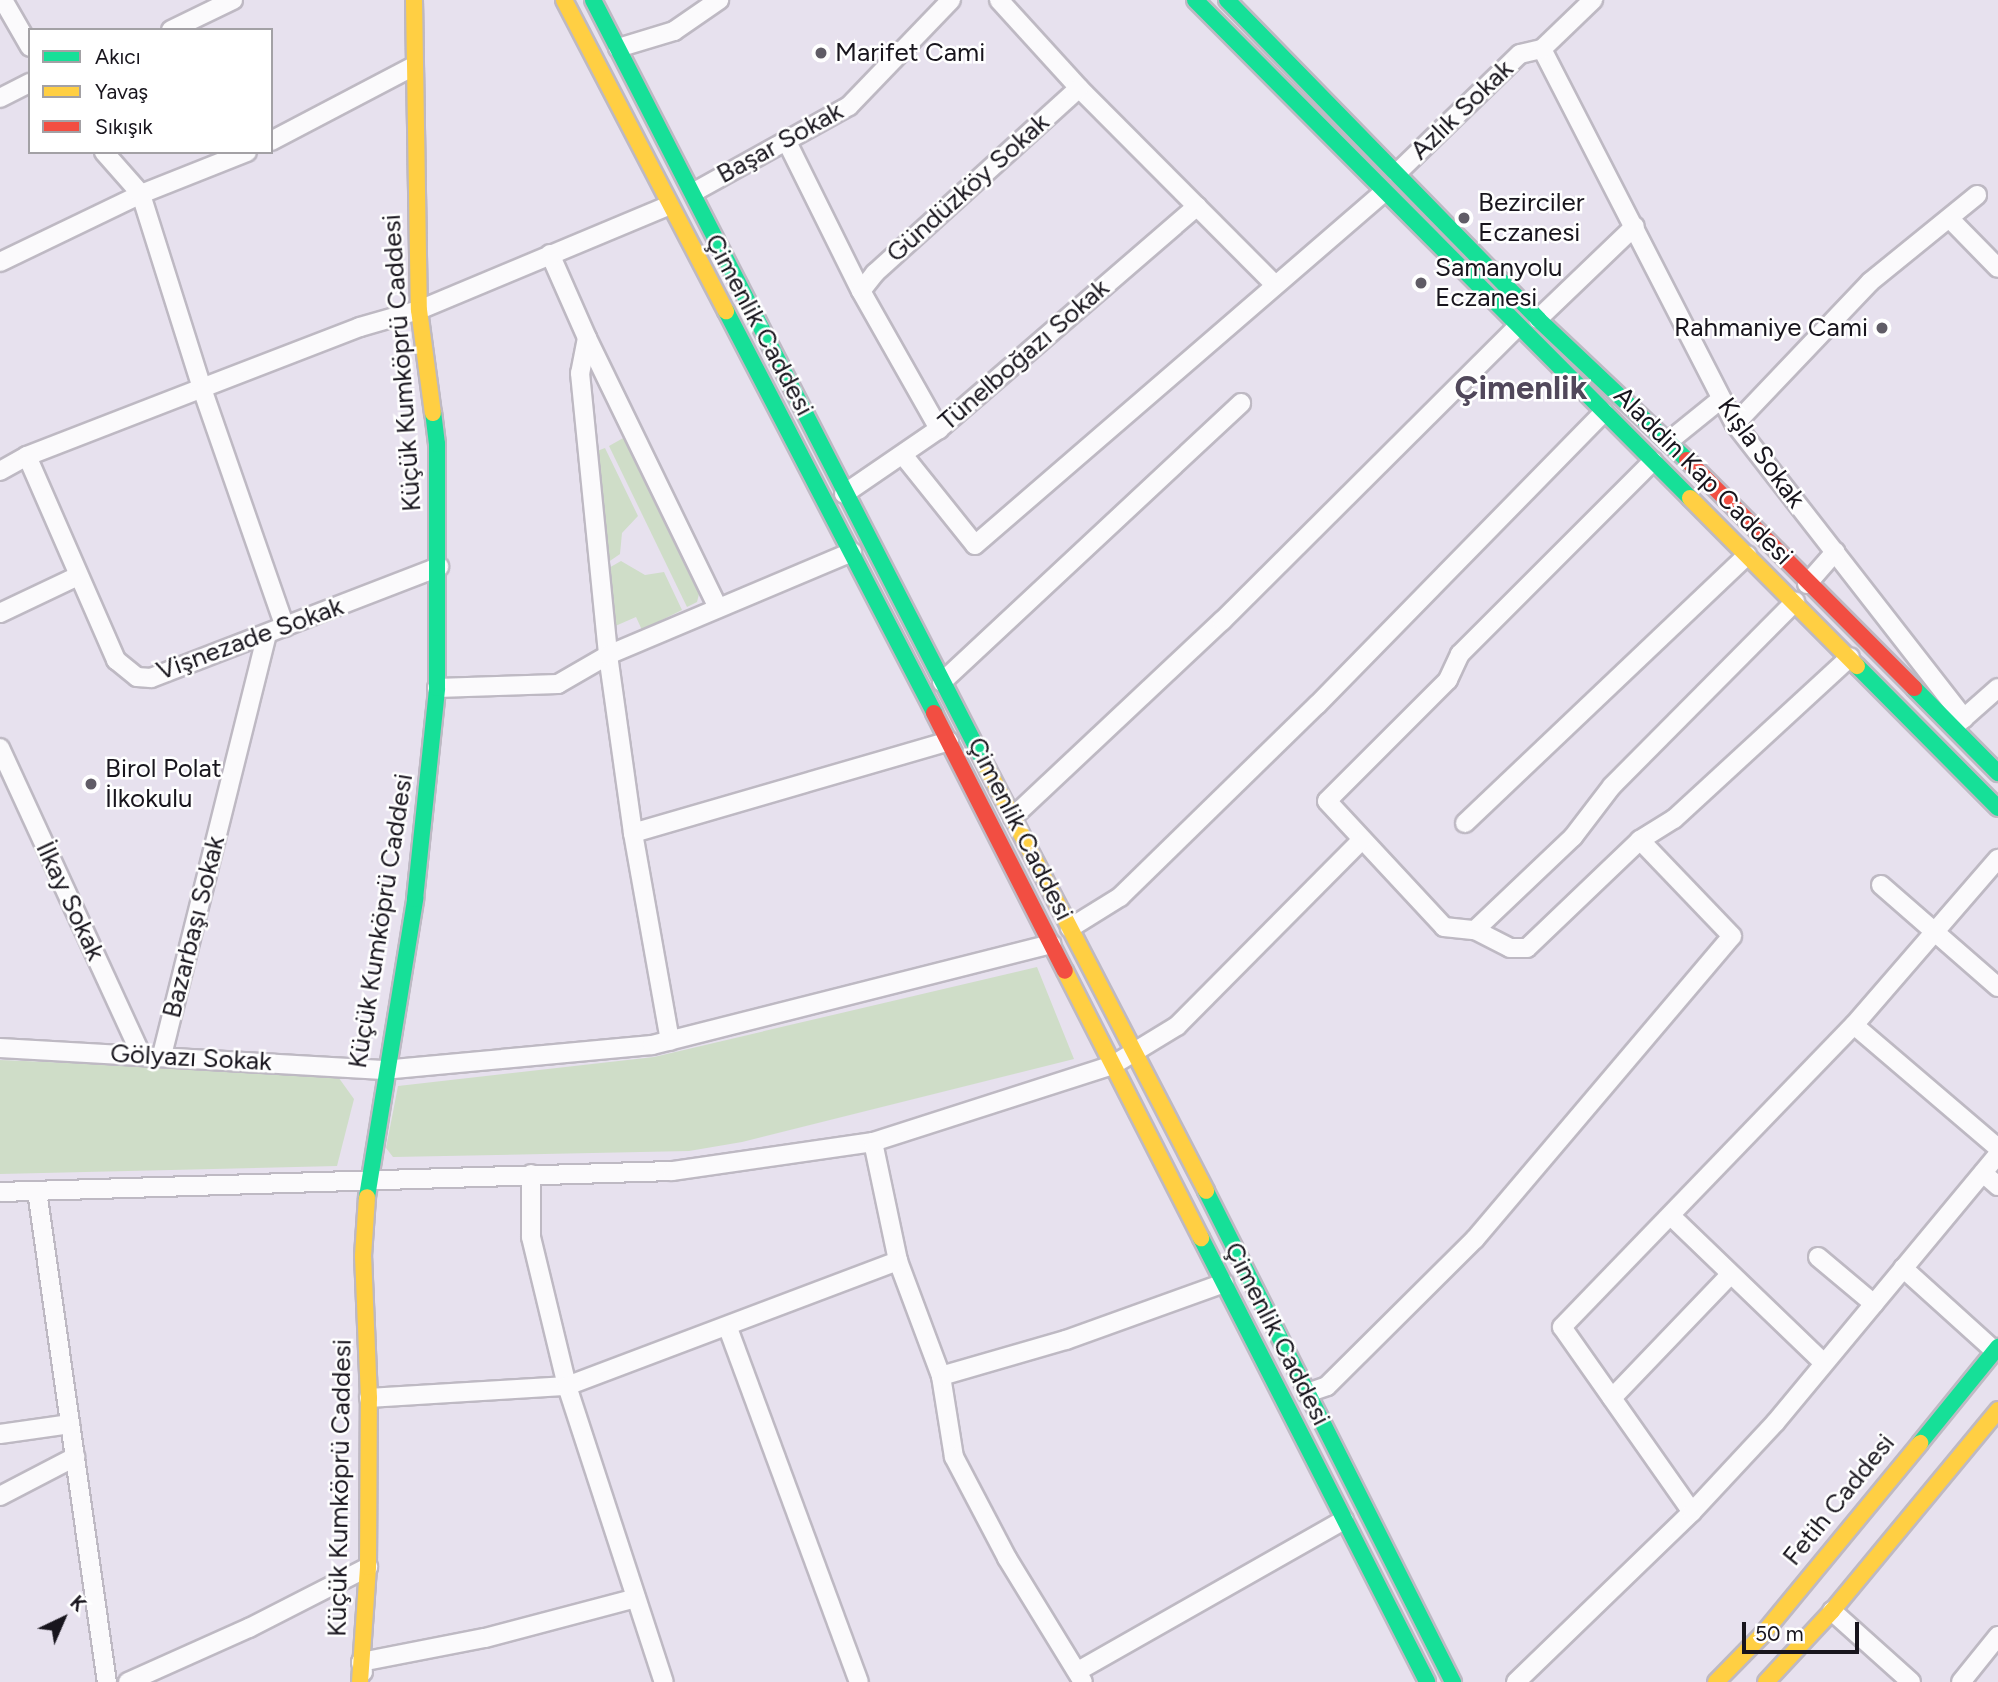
<!DOCTYPE html>
<html>
<head>
<meta charset="utf-8">
<style>
	body { margin:0 }
	#map { position:relative; width:1998px; height:1682px; overflow:hidden; background:#e7e1ee; font-family:Figtree,sans-serif }
	div>[style] { position:absolute }
	.green>* { inset:0; background:#cfddc8 }
	.roads { filter:drop-shadow(2px 0 #beb9c3) drop-shadow(-2px 0 #beb9c3) drop-shadow(0 2px #beb9c3) drop-shadow(0 -2px #beb9c3) }
	.street>* { height:18px; margin:-9px; padding:0 9px; transform-origin:9px; border-radius:9px; background:#fbfafc }
	.fast>* { height:16px; margin:-8px; padding:0 8px; transform-origin:8px; border-radius:8px; background:#16e098 }
	.slow>* { height:16px; margin:-8px; padding:0 8px; transform-origin:8px; border-radius:8px; background:#ffcf43 }
	.jam>* { height:16px; margin:-8px; padding:0 8px; transform-origin:8px; border-radius:8px; background:#f24e42 }
	.dots>* { width:19px; height:19px; translate:-50% -50%; box-sizing:border-box; border:4px solid #fff; border-radius:50% }
	span { translate:-50% -50%; white-space:nowrap; text-align:center; line-height:1.15; -webkit-text-stroke:5px #fff; paint-order:stroke }
	.poi-label { font-size:26px; color:#18151d }
	.left { translate:0 -50%; text-align:left }
	.right { translate:-100% -50%; text-align:right }
	.street-label { font-size:26px; color:#18151d }
	.district-label { font-size:33px; color:#51485b; font-weight:700 }
	.legend { position:absolute; left:28px; top:28px; width:245px; height:126px; box-sizing:border-box; background:#fff; border:2px solid #a3a1a5; margin:0; padding:9px 12px; list-style:none; font-size:21px; color:#18151d }
	.legend li { display:flex; align-items:center; gap:14px; height:35px }
	.legend b { width:35px; border:2px solid #a3a1a5 }
	.north { position:absolute; left:28px; top:1584px; width:70px; height:70px; -webkit-text-stroke:5px #fff; paint-order:stroke; rotate:44deg; font-size:19px; font-weight:700; line-height:28px; text-align:center; color:#18151d }
	.north::after { content:''; display:block; margin:auto; width:24px; height:32px; background:#18151d; clip-path:polygon(50% 0,100% 100%,50% 72%,0 100%) }
	.scale { position:absolute; left:1742px; top:1622px; width:117px; height:32px; box-sizing:border-box; border:4px solid #18151d; border-top:0; padding-left:9px; font-size:21px; line-height:24px; white-space:nowrap; color:#18151d; -webkit-text-stroke:5px #fff; paint-order:stroke }
</style>
</head>
<body>
<div id="map">
	<div class="green">
		<div style="clip-path:polygon(625px 437px,700px 590px,697px 602px,687px 607px,609px 446px)"></div>
		<div style="clip-path:polygon(605px 448px,638px 516px,622px 533px,620px 554px,607px 563px,597px 451px)"></div>
		<div style="clip-path:polygon(621px 561px,645px 575px,664px 572px,682px 610px,642px 630px,636px 617px,613px 627px,607px 569px)"></div>
		<div style="clip-path:polygon(1037px 967px,1074px 1059px,742px 1142px,689px 1151px,393px 1157px,386px 1148px,398px 1086px,654px 1057px)"></div>
		<div style="clip-path:polygon(0 1060px,336px 1074px,354px 1099px,337px 1166px,0 1174px)"></div>
	</div>
	<div class="roads">
		<div class="street">
			<div style="left:3px;top:0;width:54px;rotate:60.1deg"></div>
			<div style="left:999px;top:0;width:119px;rotate:47.7deg"></div>
			<div style="left:1079px;top:88px;width:278px;rotate:45.1deg"></div>
			<div style="left:171px;top:30px;width:69px;rotate:-25.8deg"></div>
			<div style="left:618px;top:48px;width:59px;rotate:-16.9deg"></div>
			<div style="left:674px;top:31px;width:55px;rotate:-34.6deg"></div>
			<div style="left:1542px;top:49px;width:422px;rotate:62.8deg"></div>
			<div style="left:1735px;top:424px;width:373px;rotate:52.1deg"></div>
			<div style="left:0;top:98px;width:34px;rotate:-27deg"></div>
			<div style="left:271px;top:141px;width:159px;rotate:-27.7deg"></div>
			<div style="left:787px;top:142px;width:166px;rotate:63.6deg"></div>
			<div style="left:861px;top:291px;width:159px;rotate:60.5deg"></div>
			<div style="left:1397px;top:173px;width:171px;rotate:-44.1deg"></div>
			<div style="left:1520px;top:54px;width:23px;rotate:-13deg"></div>
			<div style="left:1542px;top:49px;width:71px;rotate:-43.9deg"></div>
			<div style="left:694px;top:192px;width:177px;rotate:-29deg"></div>
			<div style="left:849px;top:106px;width:147px;rotate:-46.1deg"></div>
			<div style="left:1951px;top:220px;width:67px;rotate:45.6deg"></div>
			<div style="left:550px;top:254px;width:92px;rotate:66.2deg"></div>
			<div style="left:587px;top:338px;width:36px;rotate:101deg"></div>
			<div style="left:580px;top:373px;width:283px;rotate:84.3deg"></div>
			<div style="left:608px;top:655px;width:180px;rotate:82deg"></div>
			<div style="left:633px;top:833px;width:211px;rotate:79.9deg"></div>
			<div style="left:0;top:262px;width:157px;rotate:-25.7deg"></div>
			<div style="left:141px;top:194px;width:114px;rotate:-21.6deg"></div>
			<div style="left:861px;top:291px;width:23px;rotate:-52deg"></div>
			<div style="left:875px;top:273px;width:275px;rotate:-42.2deg"></div>
			<div style="left:1538px;top:319px;width:134px;rotate:-43.8deg"></div>
			<div style="left:587px;top:338px;width:300px;rotate:64.1deg"></div>
			<div style="left:1735px;top:424px;width:196px;rotate:-46.4deg"></div>
			<div style="left:1870px;top:282px;width:138px;rotate:-39.1deg"></div>
			<div style="left:1669px;top:441px;width:67px;rotate:-38.9deg"></div>
			<div style="left:903px;top:455px;width:115px;rotate:51.3deg"></div>
			<div style="left:975px;top:545px;width:540px;rotate:-40.8deg"></div>
			<div style="left:27px;top:456px;width:223px;rotate:66.4deg"></div>
			<div style="left:116px;top:660px;width:27px;rotate:39deg"></div>
			<div style="left:137px;top:677px;width:14px;rotate:4deg"></div>
			<div style="left:151px;top:678px;width:309px;rotate:-21.1deg"></div>
			<div style="left:1653px;top:461px;width:273px;rotate:135deg"></div>
			<div style="left:1460px;top:654px;width:29px;rotate:115deg"></div>
			<div style="left:1448px;top:680px;width:171px;rotate:135deg"></div>
			<div style="left:1327px;top:801px;width:172px;rotate:47.1deg"></div>
			<div style="left:1444px;top:927px;width:31px;rotate:6deg"></div>
			<div style="left:1475px;top:930px;width:39px;rotate:27deg"></div>
			<div style="left:1510px;top:948px;width:17px"></div>
			<div style="left:1527px;top:948px;width:156px;rotate:-43.7deg"></div>
			<div style="left:1640px;top:840px;width:40px;rotate:-32deg"></div>
			<div style="left:1674px;top:819px;width:239px;rotate:-42.6deg"></div>
			<div style="left:0;top:471px;width:31px;rotate:-29deg"></div>
			<div style="left:27px;top:456px;width:188px;rotate:-21.2deg"></div>
			<div style="left:202px;top:388px;width:203px;rotate:-107.5deg"></div>
			<div style="left:141px;top:194px;width:56px;rotate:-131.4deg"></div>
			<div style="left:844px;top:494px;width:115px;rotate:-34.4deg"></div>
			<div style="left:939px;top:429px;width:341px;rotate:-40.8deg"></div>
			<div style="left:1807px;top:584px;width:43px;rotate:-48.8deg"></div>
			<div style="left:0;top:613px;width:86px;rotate:-25.4deg"></div>
			<div style="left:285px;top:627px;width:253px;rotate:-109.2deg"></div>
			<div style="left:202px;top:388px;width:169px;rotate:-21.1deg"></div>
			<div style="left:360px;top:327px;width:61px;rotate:-16.1deg"></div>
			<div style="left:419px;top:310px;width:270px;rotate:-22.7deg"></div>
			<div style="left:942px;top:682px;width:409px;rotate:-43deg"></div>
			<div style="left:437px;top:688px;width:121px;rotate:-1.9deg"></div>
			<div style="left:558px;top:684px;width:58px;rotate:-30.1deg"></div>
			<div style="left:608px;top:655px;width:265px;rotate:-22.9deg"></div>
			<div style="left:1956px;top:725px;width:56px;rotate:-41.4deg"></div>
			<div style="left:0;top:748px;width:337px;rotate:65.3deg"></div>
			<div style="left:1013px;top:817px;width:287px;rotate:-43.2deg"></div>
			<div style="left:1222px;top:621px;width:416px;rotate:-44.9deg"></div>
			<div style="left:1465px;top:823px;width:389px;rotate:-43.5deg"></div>
			<div style="left:633px;top:833px;width:329px;rotate:-16.2deg"></div>
			<div style="left:1881px;top:885px;width:155px;rotate:41.1deg"></div>
			<div style="left:1070px;top:928px;width:59px;rotate:-31.8deg"></div>
			<div style="left:1120px;top:897px;width:275px;rotate:-44.3deg"></div>
			<div style="left:1317px;top:705px;width:410px;rotate:-45.6deg"></div>
			<div style="left:1475px;top:930px;width:135px;rotate:-43.5deg"></div>
			<div style="left:1573px;top:837px;width:64px;rotate:-52.6deg"></div>
			<div style="left:1612px;top:786px;width:260px;rotate:-45.2deg"></div>
			<div style="left:1854px;top:1025px;width:189px;rotate:40.5deg"></div>
			<div style="left:0;top:1048px;width:384px;rotate:3.3deg"></div>
			<div style="left:383px;top:1070px;width:270px;rotate:-5.3deg"></div>
			<div style="left:652px;top:1045px;width:412px;rotate:-14.2deg"></div>
			<div style="left:162px;top:1055px;width:433px;rotate:-76deg"></div>
			<div style="left:873px;top:1142px;width:122px;rotate:78.1deg"></div>
			<div style="left:898px;top:1261px;width:123px;rotate:69.5deg"></div>
			<div style="left:941px;top:1376px;width:82px;rotate:80.9deg"></div>
			<div style="left:954px;top:1457px;width:114px;rotate:62.3deg"></div>
			<div style="left:1007px;top:1558px;width:145px;rotate:58.5deg"></div>
			<div style="left:1983px;top:1173px;width:20px;rotate:41deg"></div>
			<div style="left:531px;top:1174px;width:63px;rotate:90deg"></div>
			<div style="left:531px;top:1237px;width:153px;rotate:76.4deg"></div>
			<div style="left:567px;top:1386px;width:311px;rotate:71.9deg"></div>
			<div style="left:37px;top:1191px;width:496px;rotate:81.9deg"></div>
			<div style="left:0;top:1192px;width:672px;rotate:-1.79deg"></div>
			<div style="left:672px;top:1171px;width:203px;rotate:-8.2deg"></div>
			<div style="left:873px;top:1142px;width:252px;rotate:-17.8deg"></div>
			<div style="left:1113px;top:1065px;width:75px;rotate:-31.4deg"></div>
			<div style="left:1177px;top:1026px;width:262px;rotate:-45.2deg"></div>
			<div style="left:1671px;top:1216px;width:212px;rotate:43.9deg"></div>
			<div style="left:1818px;top:1257px;width:73px;rotate:40deg"></div>
			<div style="left:1903px;top:1268px;width:124px;rotate:42.1deg"></div>
			<div style="left:728px;top:1328px;width:377px;rotate:69.7deg"></div>
			<div style="left:941px;top:1376px;width:130px;rotate:-16.1deg"></div>
			<div style="left:1066px;top:1340px;width:168px;rotate:-19.8deg"></div>
			<div style="left:1307px;top:1393px;width:21px;rotate:-19deg"></div>
			<div style="left:1327px;top:1386px;width:209px;rotate:-44.8deg"></div>
			<div style="left:1475px;top:1239px;width:397px;rotate:-49.7deg"></div>
			<div style="left:1732px;top:936px;width:133px;rotate:-133.8deg"></div>
			<div style="left:369px;top:1398px;width:198px;rotate:-3.5deg"></div>
			<div style="left:567px;top:1386px;width:354px;rotate:-20.7deg"></div>
			<div style="left:1612px;top:1398px;width:170px;rotate:-46.2deg"></div>
			<div style="left:0;top:1434px;width:71px;rotate:-8.1deg"></div>
			<div style="left:0;top:1496px;width:85px;rotate:-27.5deg"></div>
			<div style="left:1692px;top:1512px;width:226px;rotate:-125.1deg"></div>
			<div style="left:1562px;top:1327px;width:420px;rotate:-46deg"></div>
			<div style="left:1854px;top:1025px;width:220px;rotate:-49.1deg"></div>
			<div style="left:1832px;top:1611px;width:106px;rotate:41.9deg"></div>
			<div style="left:1078px;top:1671px;width:306px;rotate:-29.6deg"></div>
			<div style="left:363px;top:1672px;width:10px;rotate:-101deg"></div>
			<div style="left:361px;top:1662px;width:126px;rotate:-11deg"></div>
			<div style="left:485px;top:1638px;width:156px;rotate:-14.8deg"></div>
			<div style="left:128px;top:1682px;width:133px;rotate:-24.1deg"></div>
			<div style="left:249px;top:1628px;width:134px;rotate:-27.1deg"></div>
			<div style="left:1516px;top:1682px;width:245px;rotate:-44deg"></div>
			<div style="left:1692px;top:1512px;width:122px;rotate:-47deg"></div>
			<div style="left:1775px;top:1423px;width:349px;rotate:-50.3deg"></div>
			<div style="left:1961px;top:1682px;width:59px;rotate:-51.2deg"></div>
		</div>
		<div class="fast">
			<div style="left:593px;top:0;width:865px;rotate:62.84deg"></div>
			<div style="left:1195px;top:0;width:702px;rotate:45.17deg"></div>
			<div style="left:1227px;top:0;width:446px;rotate:45.7deg"></div>
			<div style="left:1538px;top:319px;width:205px;rotate:43.4deg"></div>
			<div style="left:726px;top:311px;width:453px;rotate:62.6deg"></div>
			<div style="left:1857px;top:666px;width:200px;rotate:45.2deg"></div>
			<div style="left:1914px;top:688px;width:120px;rotate:45.3deg"></div>
			<div style="left:1206px;top:1191px;width:550px;rotate:63.3deg"></div>
			<div style="left:367px;top:1197px;width:302px;rotate:-80.8deg"></div>
			<div style="left:415px;top:899px;width:212px;rotate:-84deg"></div>
			<div style="left:437px;top:688px;width:244px;rotate:-90deg"></div>
			<div style="left:437px;top:444px;width:31px;rotate:-97deg"></div>
			<div style="left:1201px;top:1238px;width:498px;rotate:63deg"></div>
			<div style="left:1920px;top:1443px;width:124px;rotate:-50.9deg"></div>
		</div>
		<div class="slow">
			<div style="left:414px;top:0;width:310px;rotate:89.1deg"></div>
			<div style="left:419px;top:310px;width:104px;rotate:82.3deg"></div>
			<div style="left:564px;top:0;width:351px;rotate:62.5deg"></div>
			<div style="left:1690px;top:498px;width:237px;rotate:45.2deg"></div>
			<div style="left:988px;top:770px;width:474px;rotate:62.6deg"></div>
			<div style="left:1065px;top:971px;width:300px;rotate:63deg"></div>
			<div style="left:360px;top:1682px;width:115px;rotate:-86deg"></div>
			<div style="left:368px;top:1567px;width:169px;rotate:-89.7deg"></div>
			<div style="left:369px;top:1398px;width:142px;rotate:-92.4deg"></div>
			<div style="left:363px;top:1256px;width:59px;rotate:-86.1deg"></div>
			<div style="left:1716px;top:1682px;width:66px;rotate:-45.6deg"></div>
			<div style="left:1762px;top:1635px;width:249px;rotate:-50.5deg"></div>
			<div style="left:1766px;top:1682px;width:97px;rotate:-47.1deg"></div>
			<div style="left:1832px;top:1611px;width:261px;rotate:-50.4deg"></div>
		</div>
		<div class="jam">
			<div style="left:1687px;top:460px;width:322px;rotate:45.1deg"></div>
			<div style="left:934px;top:713px;width:289px;rotate:63.1deg"></div>
		</div>
	</div>
	<div class="dots">
		<div style="left:821px;top:53px;background:#605c66"></div>
		<div style="left:1464px;top:218px;background:#605c66"></div>
		<div style="left:1421px;top:283px;background:#605c66"></div>
		<div style="left:1882px;top:328px;background:#605c66"></div>
		<div style="left:91px;top:784px;background:#605c66"></div>
	</div>
	<div class="poi-label">
		<span class="left" style="left:835px;top:53px">Marifet Cami</span>
		<span class="left" style="left:1478px;top:218px">Bezirciler<br>Eczanesi</span>
		<span class="left" style="left:1435px;top:283px">Samanyolu<br>Eczanesi</span>
		<span class="right" style="left:1868px;top:328px">Rahmaniye Cami</span>
		<span class="left" style="left:105px;top:784px">Birol Polat<br>İlkokulu</span>
	</div>
	<div class="street-label">
		<span style="left:1462px;top:110px;rotate:-44deg">Azlık Sokak</span>
		<span style="left:780px;top:143px;rotate:-29deg">Başar Sokak</span>
		<span style="left:968px;top:188px;rotate:-42deg">Gündüzköy Sokak</span>
		<span style="left:759px;top:325px;rotate:62deg">Çimenlik Caddesi</span>
		<span style="left:1024px;top:355px;rotate:-41deg">Tünelboğazı Sokak</span>
		<span style="left:402px;top:363px;rotate:-94deg">Küçük Kumköprü Caddesi</span>
		<span style="left:1761px;top:453px;rotate:54deg">Kışla Sokak</span>
		<span style="left:1703px;top:476px;rotate:45deg">Aladdin Kap Caddesi</span>
		<span style="left:250px;top:639px;rotate:-20deg">Vişnezade Sokak</span>
		<span style="left:1020px;top:829px;rotate:63deg">Çimenlik Caddesi</span>
		<span style="left:70px;top:901px;rotate:65deg">İlkay Sokak</span>
		<span style="left:381px;top:921px;rotate:-81deg">Küçük Kumköprü Caddesi</span>
		<span style="left:194px;top:927px;rotate:-76deg">Bazarbaşı Sokak</span>
		<span style="left:191px;top:1058px;rotate:3deg">Gölyazı Sokak</span>
		<span style="left:1277px;top:1334px;rotate:63deg">Çimenlik Caddesi</span>
		<span style="left:340px;top:1488px;rotate:-89deg">Küçük Kumköprü Caddesi</span>
		<span style="left:1839px;top:1500px;rotate:-51deg">Fetih Caddesi</span>
	</div>
	<div class="district-label">
		<span style="left:1521px;top:388px">Çimenlik</span>
	</div>
	<ul class="legend">
	<li><b style="height:9px;background:#16e098"></b>Akıcı</li>
	<li><b style="height:9px;background:#ffcf43"></b>Yavaş</li>
	<li><b style="height:9px;background:#f24e42"></b>Sıkışık</li>
	</ul>
	<div class="north">K</div>
	<div class="scale">50 m</div>
</div>
</body>
</html>
